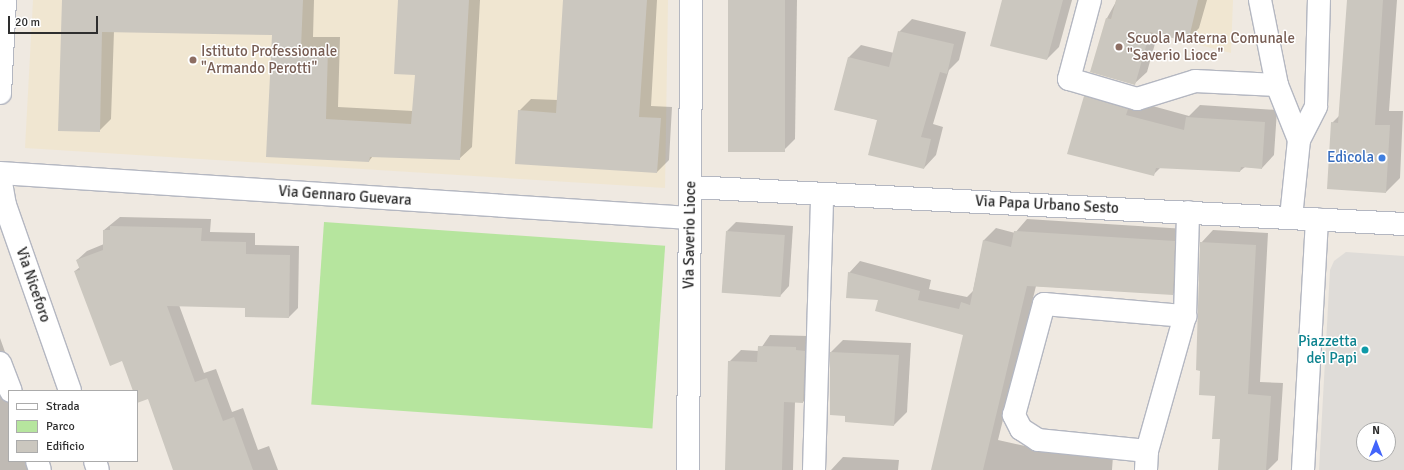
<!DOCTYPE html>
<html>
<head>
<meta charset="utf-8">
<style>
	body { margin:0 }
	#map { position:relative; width:1404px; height:470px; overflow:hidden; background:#efe9e1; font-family:Signika,sans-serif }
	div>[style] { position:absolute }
	.education>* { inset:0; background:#f0e6d1 }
	.green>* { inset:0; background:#b6e59e; transform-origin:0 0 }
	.plaza>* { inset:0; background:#dfdcd8 }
	.shadow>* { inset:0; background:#0003 }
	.building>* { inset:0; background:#cbc7bf; transform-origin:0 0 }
	.roads { filter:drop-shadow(1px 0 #b4b7c1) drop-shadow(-1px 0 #b4b7c1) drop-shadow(0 1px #b4b7c1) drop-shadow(0 -1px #b4b7c1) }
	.minor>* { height:22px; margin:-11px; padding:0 11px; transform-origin:11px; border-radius:11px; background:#fff }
	.dots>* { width:11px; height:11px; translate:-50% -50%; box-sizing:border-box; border:2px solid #fff; border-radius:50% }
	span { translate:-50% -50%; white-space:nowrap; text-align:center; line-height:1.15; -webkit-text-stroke:3px #fff; paint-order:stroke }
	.education-label { font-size:15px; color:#785e54 }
	.left { translate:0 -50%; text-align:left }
	.shop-label { font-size:15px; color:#366cbe }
	.right { translate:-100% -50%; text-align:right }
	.street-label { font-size:15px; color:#2e2e2e }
	.culture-label { font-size:15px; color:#0d838f }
	.legend { position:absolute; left:8px; top:390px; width:130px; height:72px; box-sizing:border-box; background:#fff; border:1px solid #ababab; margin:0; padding:5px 7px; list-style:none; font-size:12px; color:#2e2e2e }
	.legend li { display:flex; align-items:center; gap:8px; height:20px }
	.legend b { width:20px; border:1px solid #ababab }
	.north { position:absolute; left:1356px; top:422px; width:40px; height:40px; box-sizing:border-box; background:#fff; border:1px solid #ababab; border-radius:50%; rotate:0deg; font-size:11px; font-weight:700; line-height:16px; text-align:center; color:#2e2e2e }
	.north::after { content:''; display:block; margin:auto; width:14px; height:18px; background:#4264fb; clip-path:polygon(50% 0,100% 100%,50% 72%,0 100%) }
	.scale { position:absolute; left:8px; top:16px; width:90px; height:18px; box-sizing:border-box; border:2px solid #2e2e2e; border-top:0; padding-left:5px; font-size:12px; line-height:14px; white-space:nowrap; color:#2e2e2e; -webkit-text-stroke:3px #fff; paint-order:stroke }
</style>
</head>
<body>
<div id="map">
	<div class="education">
		<div style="clip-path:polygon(33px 0,668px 0,665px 188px,25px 148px)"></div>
		<div style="clip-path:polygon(1116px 0,1233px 0,1231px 53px,1144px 31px,1135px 84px,1090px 73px,1106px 18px,1111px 19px)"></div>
	</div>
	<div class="green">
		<div style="left:324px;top:222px;width:342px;height:183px;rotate:4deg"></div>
	</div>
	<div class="plaza">
		<div style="clip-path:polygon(evenodd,1346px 252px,1404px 256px,1404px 470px,1319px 470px,1330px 270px,1334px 261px,1346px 252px,1364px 430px,1388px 430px,1388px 454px,1364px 454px,1364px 430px)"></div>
	</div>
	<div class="shadow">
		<div style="clip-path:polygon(63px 0,314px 0,313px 37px,340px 37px,338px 107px,413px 111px,416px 74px,399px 0,480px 0,472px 147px,459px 159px,373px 156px,369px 161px,267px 156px,273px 34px,114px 31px,111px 119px,99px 131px)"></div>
		<div style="clip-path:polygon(564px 0,657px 0,651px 106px,672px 107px,669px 160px,657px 172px,519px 111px,531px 99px,558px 100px)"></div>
		<div style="clip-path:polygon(730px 0,797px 0,795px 139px,783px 151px)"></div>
		<div style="clip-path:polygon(1003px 0,1072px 0,1059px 47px,1047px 59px)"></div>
		<div style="clip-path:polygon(1117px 0,1207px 0,1199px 28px,1187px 41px,1158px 33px,1147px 72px,1134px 84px,1107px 18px)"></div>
		<div style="clip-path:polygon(1348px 0,1397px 0,1389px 111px,1403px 111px,1400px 178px,1386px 192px,1332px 123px,1340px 115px)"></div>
		<div style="clip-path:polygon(912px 19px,966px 32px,959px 60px,949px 70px,933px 124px,943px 127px,936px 155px,924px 168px,878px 120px,836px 109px,849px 57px,861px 45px,894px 53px,899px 32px)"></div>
		<div style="clip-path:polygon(1097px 84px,1138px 102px,1189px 116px,1200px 105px,1277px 110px,1274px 155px,1262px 168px,1245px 167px,1240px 171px,1161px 167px,1153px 175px,1084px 97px)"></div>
		<div style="clip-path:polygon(120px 217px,211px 219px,210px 232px,255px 233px,255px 245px,299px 246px,298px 308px,289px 317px,246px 307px,179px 305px,204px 373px,216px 369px,232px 412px,243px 408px,258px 450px,269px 446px,278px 470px,187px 470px,148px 398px,137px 399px,123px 360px,75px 271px,80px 267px,77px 260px,87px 251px,104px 244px,104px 230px)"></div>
		<div style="clip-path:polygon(1027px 219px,1186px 229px,1184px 282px,1173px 294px,1036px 286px,998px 440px,1057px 453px,1113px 456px,1112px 470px,963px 470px,964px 334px,879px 299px,849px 273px,860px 261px,931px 280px,929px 289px,967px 297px,973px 291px,984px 240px,996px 228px,1015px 233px)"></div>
		<div style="clip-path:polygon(736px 222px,793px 226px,789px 286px,780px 296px,727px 231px)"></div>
		<div style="clip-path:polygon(1213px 230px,1268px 233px,1260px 382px,1283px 383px,1278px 460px,1268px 470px,1226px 470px,1201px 243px)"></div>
		<div style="clip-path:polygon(770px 335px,808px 336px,815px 390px,803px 402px,795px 402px,793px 470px,726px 470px,729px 362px,741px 350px,759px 351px)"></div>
		<div style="clip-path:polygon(0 338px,19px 391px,9px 391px,9px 461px,45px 461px,48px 470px,0 470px)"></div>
		<div style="clip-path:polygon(843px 340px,911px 343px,907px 412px,894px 425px,846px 421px,831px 352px)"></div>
		<div style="clip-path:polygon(843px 457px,899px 460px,898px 470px,831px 470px)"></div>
	</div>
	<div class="building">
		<div style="clip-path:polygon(62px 0,303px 0,301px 48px,328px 49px,326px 119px,411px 124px,415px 75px,394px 74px,398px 0,469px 0,460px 160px,370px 157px,369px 162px,266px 157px,272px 35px,102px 32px,100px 132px,58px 131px)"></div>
		<div style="clip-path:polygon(563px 0,647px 0,639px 117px,661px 118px,657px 173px,515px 164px,518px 110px,556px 113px)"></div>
		<div style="left:728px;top:0;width:57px;height:152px"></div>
		<div style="clip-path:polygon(1002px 0,1063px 0,1047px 60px,990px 46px)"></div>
		<div style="clip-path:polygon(1116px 0,1198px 0,1188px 42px,1150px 32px,1135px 85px,1090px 72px,1106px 18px,1111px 19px)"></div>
		<div style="clip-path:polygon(1347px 0,1383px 0,1375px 125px,1390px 125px,1386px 193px,1327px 189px,1331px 122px,1338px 123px)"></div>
		<div style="clip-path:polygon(898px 31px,954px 44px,947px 74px,940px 72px,921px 137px,931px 139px,924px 169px,868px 155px,877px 120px,834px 110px,848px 57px,889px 67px)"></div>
		<div style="clip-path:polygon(1084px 96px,1128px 109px,1126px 115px,1184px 130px,1186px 117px,1265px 122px,1262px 169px,1241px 167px,1240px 172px,1156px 168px,1154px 176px,1067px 154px)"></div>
		<div style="clip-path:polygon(110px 226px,202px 228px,201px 241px,246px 242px,246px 254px,290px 255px,289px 318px,245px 317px,245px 308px,167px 306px,195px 382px,207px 378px,223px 421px,234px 417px,253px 470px,173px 470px,148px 399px,137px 403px,137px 391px,133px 391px,122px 361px,110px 366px,74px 271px,80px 270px,76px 260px,103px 250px,103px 230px,110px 230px)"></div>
		<div style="left:726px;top:231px;width:59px;height:62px;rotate:4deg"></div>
		<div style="clip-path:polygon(1014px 231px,1175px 241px,1173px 295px,1027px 286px,983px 470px,931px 470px,963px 335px,875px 311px,878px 300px,846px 298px,848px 272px,920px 291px,918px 300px,959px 309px,961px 302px,970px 305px,983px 240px,1011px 247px)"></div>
		<div style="clip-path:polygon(1200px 242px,1256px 245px,1248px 394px,1271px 396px,1266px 470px,1218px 470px,1220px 439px,1212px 439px,1215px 396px,1199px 395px,1200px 371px,1196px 370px)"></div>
		<div style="clip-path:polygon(758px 346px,796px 347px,796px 350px,805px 351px,803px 403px,784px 402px,782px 470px,725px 470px,728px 361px,757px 362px)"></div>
		<div style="clip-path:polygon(830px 352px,899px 355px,894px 426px,845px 422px,845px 416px,830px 415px)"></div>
	</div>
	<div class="roads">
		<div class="minor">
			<div style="left:1090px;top:0;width:82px;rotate:104.9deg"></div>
			<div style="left:1069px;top:79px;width:71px;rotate:16.4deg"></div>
			<div style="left:1137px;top:99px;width:61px;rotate:-17.2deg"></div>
			<div style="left:1195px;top:81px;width:82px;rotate:2.8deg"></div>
			<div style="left:1260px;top:0;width:87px;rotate:78.7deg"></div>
			<div style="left:1277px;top:85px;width:59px;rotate:68.2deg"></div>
			<div style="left:1299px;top:140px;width:77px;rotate:95.9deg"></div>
			<div style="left:0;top:93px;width:93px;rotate:-86.9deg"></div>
			<div style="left:1299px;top:140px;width:38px;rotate:-63deg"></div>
			<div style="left:1316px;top:106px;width:106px;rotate:-88.4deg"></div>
			<div style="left:0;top:173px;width:691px;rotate:3.73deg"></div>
			<div style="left:0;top:177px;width:28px;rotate:80deg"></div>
			<div style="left:5px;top:205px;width:197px;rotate:70.7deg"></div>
			<div style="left:691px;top:187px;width:714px;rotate:2.97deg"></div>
			<div style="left:0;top:363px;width:30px;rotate:69deg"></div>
			<div style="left:1147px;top:451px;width:110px;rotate:-174.2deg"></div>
			<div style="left:1038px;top:440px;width:20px;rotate:-147deg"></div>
			<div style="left:1021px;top:429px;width:16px;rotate:-117deg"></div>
			<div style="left:1014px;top:415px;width:115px;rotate:-74.9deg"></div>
			<div style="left:1044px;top:304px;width:142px;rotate:4.9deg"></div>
			<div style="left:37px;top:461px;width:9px;rotate:72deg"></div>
			<div style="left:95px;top:461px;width:9px;rotate:72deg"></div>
			<div style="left:688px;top:470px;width:470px;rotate:-89.6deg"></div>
			<div style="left:814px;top:470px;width:276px;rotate:-88.3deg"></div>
			<div style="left:1146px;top:470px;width:19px;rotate:-87deg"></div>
			<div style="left:1147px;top:451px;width:140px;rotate:-74.3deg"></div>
			<div style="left:1185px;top:316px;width:104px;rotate:-88.3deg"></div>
			<div style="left:1303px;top:470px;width:251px;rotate:-86.8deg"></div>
		</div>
	</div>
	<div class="dots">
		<div style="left:1119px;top:47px;background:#8d6e63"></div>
		<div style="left:193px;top:60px;background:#8d6e63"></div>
		<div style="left:1382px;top:158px;background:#3f7fe0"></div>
		<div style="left:1365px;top:350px;background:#0f9aa8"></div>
	</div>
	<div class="education-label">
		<span class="left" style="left:1127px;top:47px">Scuola Materna Comunale<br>"Saverio Lioce"</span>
		<span class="left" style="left:201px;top:60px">Istituto Professionale<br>"Armando Perotti"</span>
	</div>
	<div class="shop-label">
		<span class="right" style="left:1374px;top:158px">Edicola</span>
	</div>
	<div class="street-label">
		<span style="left:345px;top:196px;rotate:4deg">Via Gennaro Guevara</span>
		<span style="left:1047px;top:205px;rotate:3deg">Via Papa Urbano Sesto</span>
		<span style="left:690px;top:235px;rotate:-89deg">Via Saverio Lioce</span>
		<span style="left:33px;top:285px;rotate:71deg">Via Niceforo</span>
	</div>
	<div class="culture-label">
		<span class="right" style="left:1357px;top:350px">Piazzetta<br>dei Papi</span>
	</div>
	<ul class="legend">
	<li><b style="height:5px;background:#fff"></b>Strada</li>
	<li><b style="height:11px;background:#b6e59e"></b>Parco</li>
	<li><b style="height:11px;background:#cbc7bf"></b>Edificio</li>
	</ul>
	<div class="north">N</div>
	<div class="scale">20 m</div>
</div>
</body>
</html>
